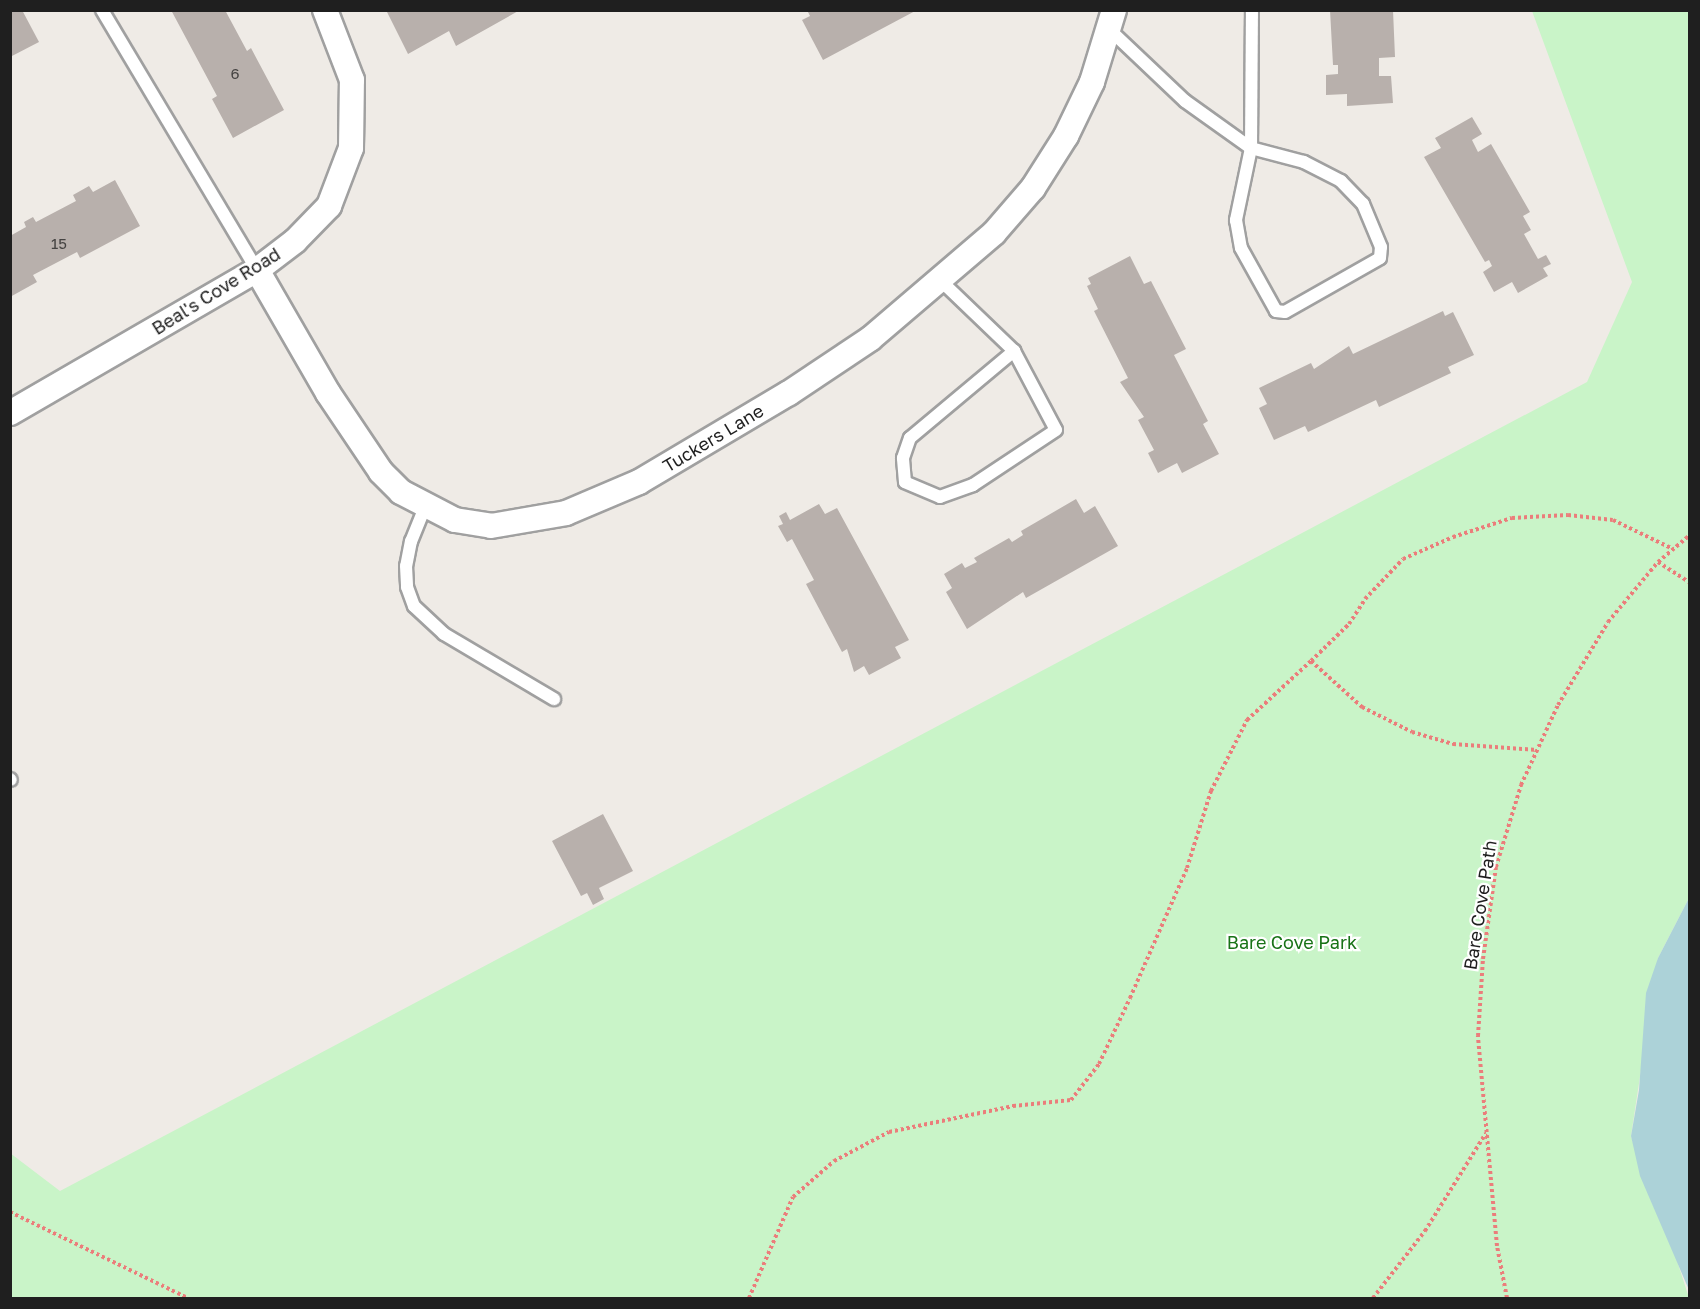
<!DOCTYPE html>
<html>
<head>
<meta charset="utf-8">
<style>
	body { margin:0 }
	#map { position:relative; width:1700px; height:1309px; overflow:hidden; background:#efebe6; font-family:"Golos Text",sans-serif }
	div>[style] { position:absolute }
	.park>* { inset:0; background:#c9f4c8 }
	.water>* { inset:0; background:#acd2d8 }
	.building>* { inset:0; background:#b8b0ac }
	.path>* { height:4px; margin-top:-2px; transform-origin:0; background:repeating-linear-gradient(90deg,#eb7d7b 0 3px,transparent 0 6px) }
	.roads { filter:drop-shadow(2px 0 #a0a0a0) drop-shadow(-2px 0 #a0a0a0) drop-shadow(0 2px #a0a0a0) drop-shadow(0 -2px #a0a0a0) }
	.lane>* { height:12px; margin:-6px; padding:0 6px; transform-origin:6px; border-radius:6px; background:#fff }
	.street>* { height:24px; margin:-12px; padding:0 12px; transform-origin:12px; border-radius:12px; background:#fff }
	span { translate:-50% -50%; white-space:nowrap; text-align:center; line-height:1.15; -webkit-text-stroke:4.5px #fff; paint-order:stroke }
	.number-label { font-size:15px; color:#454342 }
	.number-label span { -webkit-text-stroke-width:0 }
	.street-label { font-size:18px; color:#1f1f1f }
	.park-label { font-size:18px; color:#187317 }
	.frame { position:absolute; inset:0; border:12px solid #1f1f1f; pointer-events:none }
</style>
</head>
<body>
<div id="map">
	<div class="park">
		<div style="clip-path:polygon(1532px 11px,1689px 11px,1689px 898px,1658px 958px,1631px 1136px,1652px 1203px,1670px 1239px,1689px 1298px,11px 1298px,10px 1153px,60px 1191px,1587px 382px,1632px 282px)"></div>
	</div>
	<div class="water">
		<div style="clip-path:polygon(1689px 898px,1689px 1290px,1640px 1176px,1631px 1136px,1639px 1090px,1646px 993px,1658px 958px)"></div>
	</div>
	<div class="building">
		<div style="clip-path:polygon(10px 10px,22px 10px,39px 42px,10px 57px)"></div>
		<div style="clip-path:polygon(171px 10px,225px 10px,247px 51px,251px 48px,284px 110px,233px 138px,212px 99px,217px 96px)"></div>
		<div style="clip-path:polygon(386px 10px,520px 10px,456px 46px,449px 31px,408px 54px)"></div>
		<div style="clip-path:polygon(807px 10px,917px 10px,823px 60px,802px 20px,810px 16px)"></div>
		<div style="clip-path:polygon(1330px 10px,1393px 10px,1395px 57px,1379px 58px,1379px 76px,1391px 76px,1393px 103px,1347px 106px,1347px 94px,1326px 95px,1326px 75px,1338px 74px,1338px 65px,1333px 65px)"></div>
		<div style="clip-path:polygon(1472px 117px,1482px 134px,1472px 140px,1478px 152px,1491px 144px,1530px 212px,1523px 216px,1531px 230px,1524px 234px,1538px 259px,1546px 255px,1551px 264px,1543px 268px,1548px 276px,1518px 293px,1512px 282px,1494px 292px,1483px 272px,1492px 266px,1489px 260px,1485px 262px,1424px 157px,1441px 148px,1435px 138px)"></div>
		<div style="clip-path:polygon(115px 180px,140px 226px,80px 258px,77px 252px,33px 275px,37px 282px,10px 297px,10px 236px,26px 227px,24px 222px,33px 217px,36px 222px,76px 201px,73px 195px,89px 186px,93px 192px)"></div>
		<div style="clip-path:polygon(1130px 256px,1144px 284px,1151px 281px,1186px 349px,1174px 355px,1208px 421px,1203px 424px,1219px 454px,1182px 473px,1177px 463px,1158px 473px,1148px 453px,1154px 450px,1138px 420px,1144px 417px,1120px 382px,1128px 378px,1094px 311px,1098px 309px,1087px 286px,1091px 284px,1088px 278px)"></div>
		<div style="clip-path:polygon(1443px 311px,1445px 316px,1453px 312px,1474px 355px,1448px 367px,1451px 373px,1379px 407px,1376px 400px,1308px 432px,1305px 426px,1274px 440px,1259px 408px,1267px 404px,1259px 388px,1311px 363px,1314px 369px,1349px 346px,1353px 354px)"></div>
		<div style="clip-path:polygon(1076px 499px,1084px 513px,1095px 506px,1118px 546px,1026px 598px,1023px 592px,967px 629px,946px 592px,952px 588px,944px 574px,962px 563px,965px 568px,977px 562px,974px 558px,1009px 538px,1012px 542px,1023px 535px,1021px 531px)"></div>
		<div style="clip-path:polygon(819px 504px,825px 514px,837px 508px,909px 640px,895px 647px,901px 658px,869px 675px,864px 666px,854px 672px,847px 649px,842px 652px,806px 584px,814px 580px,792px 539px,787px 542px,778px 526px,783px 524px,779px 516px,786px 512px,790px 520px)"></div>
		<div style="clip-path:polygon(603px 814px,633px 871px,599px 888px,604px 899px,593px 905px,587px 893px,581px 896px,552px 841px)"></div>
	</div>
	<div class="path">
		<div style="left:1658px;top:562px;width:38px;rotate:33deg"></div>
		<div style="left:1311px;top:661px;width:53px;rotate:-44.2deg"></div>
		<div style="left:1349px;top:624px;width:30px;rotate:-57deg"></div>
		<div style="left:1365px;top:599px;width:55px;rotate:-46.5deg"></div>
		<div style="left:1403px;top:559px;width:55px;rotate:-23.7deg"></div>
		<div style="left:1453px;top:537px;width:62px;rotate:-17.9deg"></div>
		<div style="left:1512px;top:518px;width:56px;rotate:-3.1deg"></div>
		<div style="left:1568px;top:515px;width:45px;rotate:6.3deg"></div>
		<div style="left:1613px;top:520px;width:67px;rotate:25.8deg"></div>
		<div style="left:10px;top:1212px;width:198px;rotate:25.8deg"></div>
		<div style="left:749px;top:1298px;width:110px;rotate:-66.5deg"></div>
		<div style="left:793px;top:1197px;width:55px;rotate:-41.3deg"></div>
		<div style="left:834px;top:1161px;width:62px;rotate:-27.8deg"></div>
		<div style="left:889px;top:1132px;width:127px;rotate:-11.8deg"></div>
		<div style="left:1013px;top:1106px;width:58px;rotate:-5.9deg"></div>
		<div style="left:1071px;top:1100px;width:46px;rotate:-52.1deg"></div>
		<div style="left:1099px;top:1064px;width:73px;rotate:-64.8deg"></div>
		<div style="left:1130px;top:998px;width:142px;rotate:-66.3deg"></div>
		<div style="left:1187px;top:868px;width:81px;rotate:-72.7deg"></div>
		<div style="left:1211px;top:791px;width:80px;rotate:-63.1deg"></div>
		<div style="left:1247px;top:720px;width:87px;rotate:-42.7deg"></div>
		<div style="left:1311px;top:661px;width:69px;rotate:42deg"></div>
		<div style="left:1362px;top:707px;width:56px;rotate:26.6deg"></div>
		<div style="left:1412px;top:732px;width:43px;rotate:16.3deg"></div>
		<div style="left:1453px;top:744px;width:84px;rotate:4.1deg"></div>
		<div style="left:1373px;top:1298px;width:85px;rotate:-52.2deg"></div>
		<div style="left:1425px;top:1231px;width:115px;rotate:-58.1deg"></div>
		<div style="left:1507px;top:1298px;width:53px;rotate:-100.9deg"></div>
		<div style="left:1497px;top:1246px;width:211px;rotate:-95.2deg"></div>
		<div style="left:1478px;top:1036px;width:77px;rotate:-86.3deg"></div>
		<div style="left:1483px;top:959px;width:93px;rotate:-82deg"></div>
		<div style="left:1496px;top:867px;width:86px;rotate:-73deg"></div>
		<div style="left:1521px;top:785px;width:88px;rotate:-65.2deg"></div>
		<div style="left:1558px;top:705px;width:97px;rotate:-58.9deg"></div>
		<div style="left:1608px;top:622px;width:78px;rotate:-50.2deg"></div>
		<div style="left:1658px;top:562px;width:42px;rotate:-40.2deg"></div>
	</div>
	<div class="roads">
		<div class="lane">
			<div style="left:102px;top:10px;width:303px;rotate:59.2deg"></div>
			<div style="left:1110px;top:30px;width:103px;rotate:43.4deg"></div>
			<div style="left:1185px;top:101px;width:81px;rotate:35.5deg"></div>
			<div style="left:1251px;top:148px;width:74px;rotate:101.8deg"></div>
			<div style="left:1236px;top:220px;width:28px;rotate:80deg"></div>
			<div style="left:1241px;top:248px;width:72px;rotate:60.9deg"></div>
			<div style="left:1276px;top:311px;width:9px;rotate:6deg"></div>
			<div style="left:1285px;top:312px;width:109px;rotate:-29.6deg"></div>
			<div style="left:1380px;top:258px;width:11px;rotate:-85deg"></div>
			<div style="left:1381px;top:247px;width:47px;rotate:-112.7deg"></div>
			<div style="left:1363px;top:204px;width:32px;rotate:-134deg"></div>
			<div style="left:1341px;top:181px;width:42px;rotate:-152.8deg"></div>
			<div style="left:1304px;top:162px;width:55px;rotate:-165.2deg"></div>
			<div style="left:1251px;top:148px;width:138px;rotate:-89.6deg"></div>
			<div style="left:939px;top:279px;width:104px;rotate:43.8deg"></div>
			<div style="left:1014px;top:351px;width:89px;rotate:62deg"></div>
			<div style="left:1056px;top:430px;width:100px;rotate:146.5deg"></div>
			<div style="left:973px;top:485px;width:35px;rotate:160deg"></div>
			<div style="left:940px;top:497px;width:38px;rotate:-157deg"></div>
			<div style="left:905px;top:482px;width:24px;rotate:-95deg"></div>
			<div style="left:903px;top:458px;width:21px;rotate:-71deg"></div>
			<div style="left:910px;top:438px;width:136px;rotate:-39.9deg"></div>
			<div style="left:425px;top:507px;width:37px;rotate:112deg"></div>
			<div style="left:411px;top:541px;width:25px;rotate:101deg"></div>
			<div style="left:406px;top:566px;width:21px;rotate:87deg"></div>
			<div style="left:407px;top:587px;width:20px;rotate:70deg"></div>
			<div style="left:414px;top:606px;width:41px;rotate:43deg"></div>
			<div style="left:444px;top:634px;width:128px;rotate:30.6deg"></div>
			<div style="left:10px;top:779px;width:1px;rotate:45deg"></div>
		</div>
		<div class="street">
			<div style="left:257px;top:270px;width:142px;rotate:60deg"></div>
			<div style="left:328px;top:393px;width:95px;rotate:56.1deg"></div>
			<div style="left:381px;top:472px;width:28px;rotate:45deg"></div>
			<div style="left:401px;top:492px;width:61px;rotate:27.4deg"></div>
			<div style="left:455px;top:520px;width:36px;rotate:9deg"></div>
			<div style="left:491px;top:526px;width:76px;rotate:-9.8deg"></div>
			<div style="left:566px;top:513px;width:79px;rotate:-23deg"></div>
			<div style="left:639px;top:482px;width:174px;rotate:-30.7deg"></div>
			<div style="left:789px;top:393px;width:97px;rotate:-33.7deg"></div>
			<div style="left:870px;top:339px;width:163px;rotate:-40.5deg"></div>
			<div style="left:994px;top:233px;width:60px;rotate:-49.1deg"></div>
			<div style="left:1033px;top:188px;width:62px;rotate:-57.6deg"></div>
			<div style="left:1066px;top:136px;width:60px;rotate:-64.3deg"></div>
			<div style="left:1092px;top:82px;width:75px;rotate:-73deg"></div>
			<div style="left:10px;top:413px;width:285px;rotate:-30.1deg"></div>
			<div style="left:257px;top:270px;width:48px;rotate:-37.3deg"></div>
			<div style="left:295px;top:241px;width:49px;rotate:-45.8deg"></div>
			<div style="left:329px;top:206px;width:62px;rotate:-69.2deg"></div>
			<div style="left:351px;top:148px;width:68px;rotate:-89.2deg"></div>
			<div style="left:352px;top:80px;width:75px;rotate:-111.1deg"></div>
		</div>
	</div>
	<div class="number-label">
		<span style="left:235px;top:74px">6</span>
		<span style="left:59px;top:244px">15</span>
	</div>
	<div class="street-label">
		<span style="left:216px;top:291px;rotate:-32deg">Beal's Cove Road</span>
		<span style="left:713px;top:438px;rotate:-31deg">Tuckers Lane</span>
		<span style="left:1480px;top:905px;rotate:-81deg">Bare Cove Path</span>
	</div>
	<div class="park-label">
		<span style="left:1292px;top:942px">Bare Cove Park</span>
	</div>
	<div class="frame"></div>
</div>
</body>
</html>
